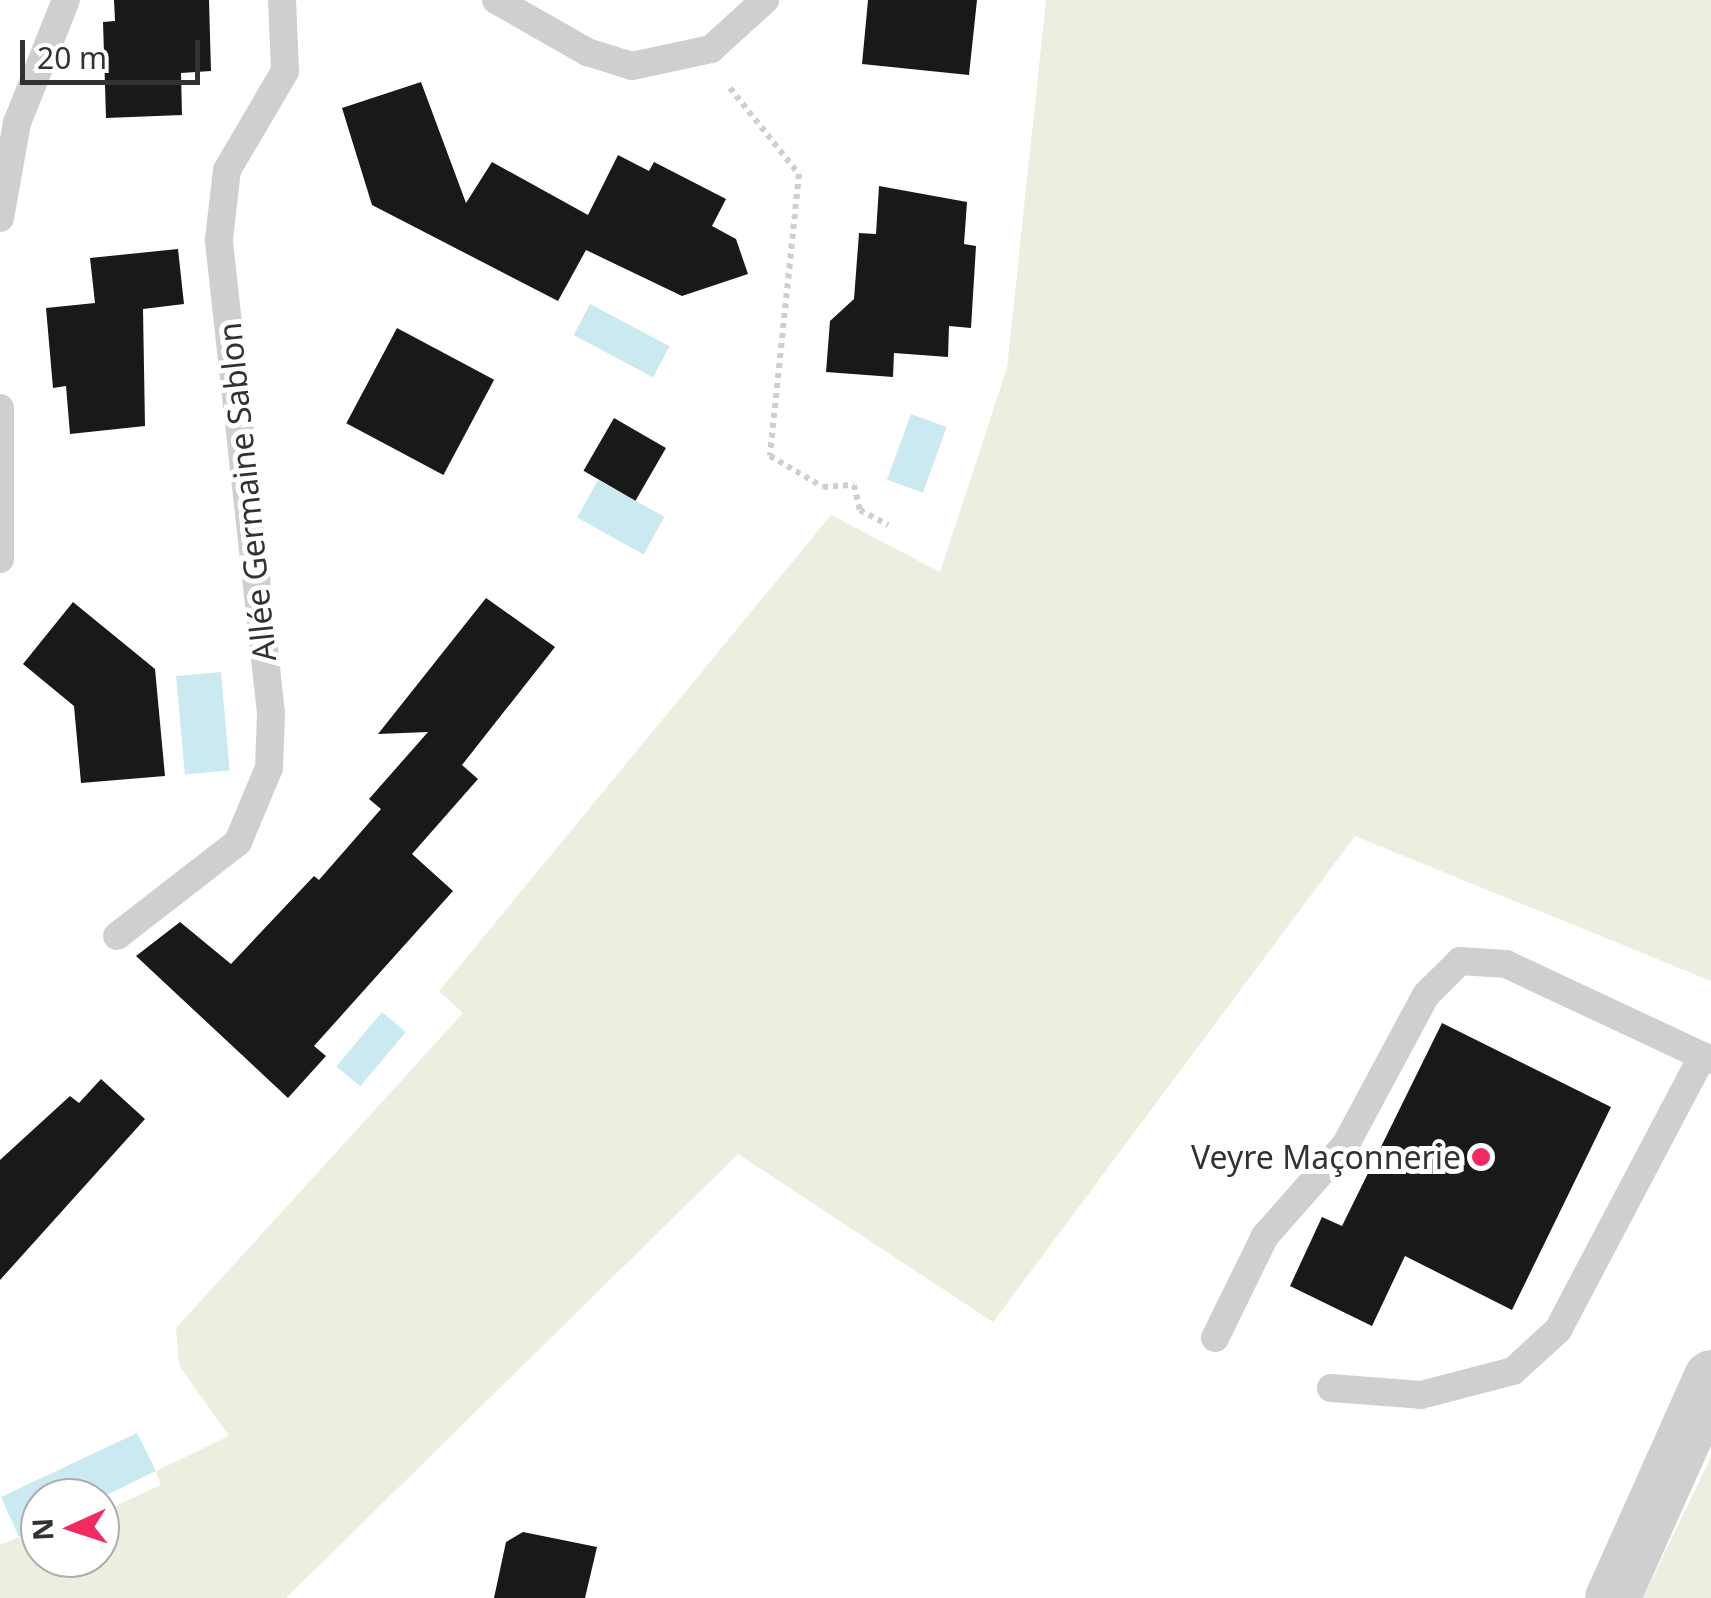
<!DOCTYPE html>
<html>
<head>
<meta charset="utf-8">
<style>
	body { margin:0 }
	#map { position:relative; width:1711px; height:1598px; overflow:hidden; background:#fff; font-family:"Noto Sans",sans-serif }
	div>[style] { position:absolute }
	.green>* { inset:0; background:#ebefdf }
	.water>* { inset:0; background:#cae9f0; transform-origin:0 0 }
	.building>* { inset:0; background:#191919; transform-origin:0 0 }
	.path>* { height:6px; margin-top:-3px; transform-origin:0; background:repeating-linear-gradient(90deg,#cfcfcf 0 5px,transparent 0 10px) }
	.service>* { height:28px; margin:-14px; padding:0 14px; transform-origin:14px; border-radius:14px; background:#cfcfcf }
	.minor>* { height:55px; margin:-27.5px; padding:0 27.5px; transform-origin:27.5px; border-radius:27.5px; background:#cfcfcf }
	.dots>* { width:28px; height:28px; translate:-50% -50%; box-sizing:border-box; border:5px solid #fff; border-radius:50% }
	span { translate:-50% -50%; white-space:nowrap; text-align:center; line-height:1.15; -webkit-text-stroke:10px #fff; paint-order:stroke }
	.street-label { font-size:32px; color:#323232 }
	.poi-label { font-size:32px; color:#323232 }
	.right { translate:-100% -50%; text-align:right }
	.north { position:absolute; left:20px; top:1478px; width:100px; height:100px; box-sizing:border-box; background:#fff; border:2px solid #adadad; border-radius:50%; rotate:267deg; font-size:28px; font-weight:700; line-height:40px; text-align:center; color:#323232 }
	.north::after { content:''; display:block; margin:auto; width:35px; height:45px; background:#f32961; clip-path:polygon(50% 0,100% 100%,50% 72%,0 100%) }
	.scale { position:absolute; left:20px; top:40px; width:180px; height:45px; box-sizing:border-box; border:5px solid #323232; border-top:0; padding-left:12px; font-size:30px; line-height:35px; white-space:nowrap; color:#323232; -webkit-text-stroke:8px #fff; paint-order:stroke }
</style>
</head>
<body>
<div id="map">
	<div class="green">
		<div style="clip-path:polygon(1046px 0,1711px 0,1711px 981px,1355px 836px,993px 1322px,738px 1154px,286px 1598px,0 1598px,0 1545px,19px 1537px,25px 1547px,40px 1541px,40px 1558px,100px 1558px,100px 1513px,161px 1485px,156px 1471px,229px 1436px,179px 1365px,176px 1328px,463px 1013px,439px 991px,831px 515px,940px 572px,1007px 368px)"></div>
		<div style="clip-path:polygon(1711px 1457px,1711px 1598px,1643px 1598px,1654px 1575px)"></div>
	</div>
	<div class="water">
		<div style="left:590px;top:304px;width:90px;height:35px;rotate:28deg"></div>
		<div style="left:911px;top:414px;width:38px;height:70px;rotate:20deg"></div>
		<div style="left:598px;top:480px;width:76px;height:43px;rotate:29deg"></div>
		<div style="left:221px;top:672px;width:99px;height:45px;rotate:85deg"></div>
		<div style="left:382px;top:1012px;width:31px;height:71px;rotate:40deg"></div>
		<div style="clip-path:polygon(137px 1433px,156px 1471px,100px 1498px,40px 1498px,40px 1527px,19px 1537px,1px 1497px)"></div>
	</div>
	<div class="building">
		<div style="clip-path:polygon(114px 0,209px 0,211px 71px,181px 73px,182px 115px,106px 118px,103px 22px,115px 21px)"></div>
		<div style="clip-path:polygon(868px 0,977px 0,969px 75px,862px 64px)"></div>
		<div style="clip-path:polygon(421px 82px,466px 203px,492px 162px,588px 215px,618px 155px,649px 171px,654px 162px,726px 199px,712px 226px,736px 239px,748px 274px,682px 296px,586px 250px,558px 301px,372px 205px,342px 108px)"></div>
		<div style="clip-path:polygon(879px 186px,967px 202px,964px 244px,976px 246px,971px 328px,949px 326px,948px 357px,894px 353px,893px 377px,826px 372px,830px 321px,854px 299px,859px 233px,876px 234px)"></div>
		<div style="clip-path:polygon(178px 249px,184px 304px,143px 309px,145px 426px,70px 434px,66px 386px,53px 388px,46px 308px,95px 303px,90px 258px)"></div>
		<div style="left:397px;top:328px;width:110px;height:108px;rotate:28deg"></div>
		<div style="left:614px;top:418px;width:60px;height:61px;rotate:30deg"></div>
		<div style="clip-path:polygon(486px 598px,555px 647px,462px 765px,478px 779px,412px 854px,453px 891px,314px 1046px,326px 1056px,288px 1098px,136px 956px,180px 922px,231px 964px,314px 876px,319px 880px,381px 809px,369px 799px,428px 732px,378px 734px)"></div>
		<div style="clip-path:polygon(73px 602px,155px 669px,165px 776px,81px 783px,74px 706px,23px 664px)"></div>
		<div style="clip-path:polygon(1442px 1023px,1611px 1107px,1512px 1310px,1405px 1256px,1372px 1326px,1290px 1286px,1322px 1217px,1342px 1226px)"></div>
		<div style="clip-path:polygon(101px 1079px,145px 1119px,0 1280px,0 1160px,70px 1096px,79px 1103px)"></div>
		<div style="clip-path:polygon(523px 1532px,597px 1547px,585px 1598px,494px 1598px,506px 1542px)"></div>
	</div>
	<div class="path">
		<div style="left:730px;top:88px;width:110px;rotate:51.3deg"></div>
		<div style="left:799px;top:174px;width:283px;rotate:95.9deg"></div>
		<div style="left:770px;top:456px;width:61px;rotate:30.3deg"></div>
		<div style="left:823px;top:487px;width:31px;rotate:-4deg"></div>
		<div style="left:854px;top:485px;width:26px;rotate:77deg"></div>
		<div style="left:860px;top:510px;width:32px;rotate:28deg"></div>
	</div>
	<div class="service">
		<div style="left:496px;top:0;width:105px;rotate:29.7deg"></div>
		<div style="left:587px;top:52px;width:47px;rotate:17.3deg"></div>
		<div style="left:632px;top:66px;width:81px;rotate:-12.1deg"></div>
		<div style="left:711px;top:49px;width:73px;rotate:-42.2deg"></div>
		<div style="left:0;top:218px;width:97px;rotate:-79.9deg"></div>
		<div style="left:17px;top:123px;width:132px;rotate:-68.3deg"></div>
		<div style="left:0;top:408px;width:151px;rotate:90deg"></div>
		<div style="left:117px;top:936px;width:153px;rotate:-37.8deg"></div>
		<div style="left:238px;top:842px;width:80px;rotate:-67.3deg"></div>
		<div style="left:269px;top:768px;width:55px;rotate:-87.9deg"></div>
		<div style="left:271px;top:713px;width:477px;rotate:-96.3deg"></div>
		<div style="left:219px;top:239px;width:69px;rotate:-83.4deg"></div>
		<div style="left:227px;top:170px;width:115px;rotate:-59.6deg"></div>
		<div style="left:285px;top:71px;width:71px;rotate:-92.4deg"></div>
		<div style="left:1215px;top:1338px;width:114px;rotate:-63.9deg"></div>
		<div style="left:1265px;top:1236px;width:123px;rotate:-48.6deg"></div>
		<div style="left:1346px;top:1144px;width:169px;rotate:-61.8deg"></div>
		<div style="left:1426px;top:995px;width:48px;rotate:-45deg"></div>
		<div style="left:1460px;top:961px;width:46px;rotate:3.7deg"></div>
		<div style="left:1506px;top:964px;width:226px;rotate:25.1deg"></div>
		<div style="left:1331px;top:1388px;width:90px;rotate:4.4deg"></div>
		<div style="left:1421px;top:1395px;width:95px;rotate:-14.6deg"></div>
		<div style="left:1513px;top:1371px;width:61px;rotate:-42.3deg"></div>
		<div style="left:1558px;top:1330px;width:309px;rotate:-62.2deg"></div>
	</div>
	<div class="minor">
		<div style="left:1612px;top:1598px;width:242px;rotate:-65.9deg"></div>
	</div>
	<div class="dots">
		<div style="left:1481px;top:1157px;background:#f32961"></div>
	</div>
	<div class="street-label">
		<span style="left:247px;top:492px;rotate:-96deg">Allée Germaine Sablon</span>
	</div>
	<div class="poi-label">
		<span class="right" style="left:1461px;top:1157px">Veyre Maçonnerie</span>
	</div>
	<div class="north">N</div>
	<div class="scale">20 m</div>
</div>
</body>
</html>
